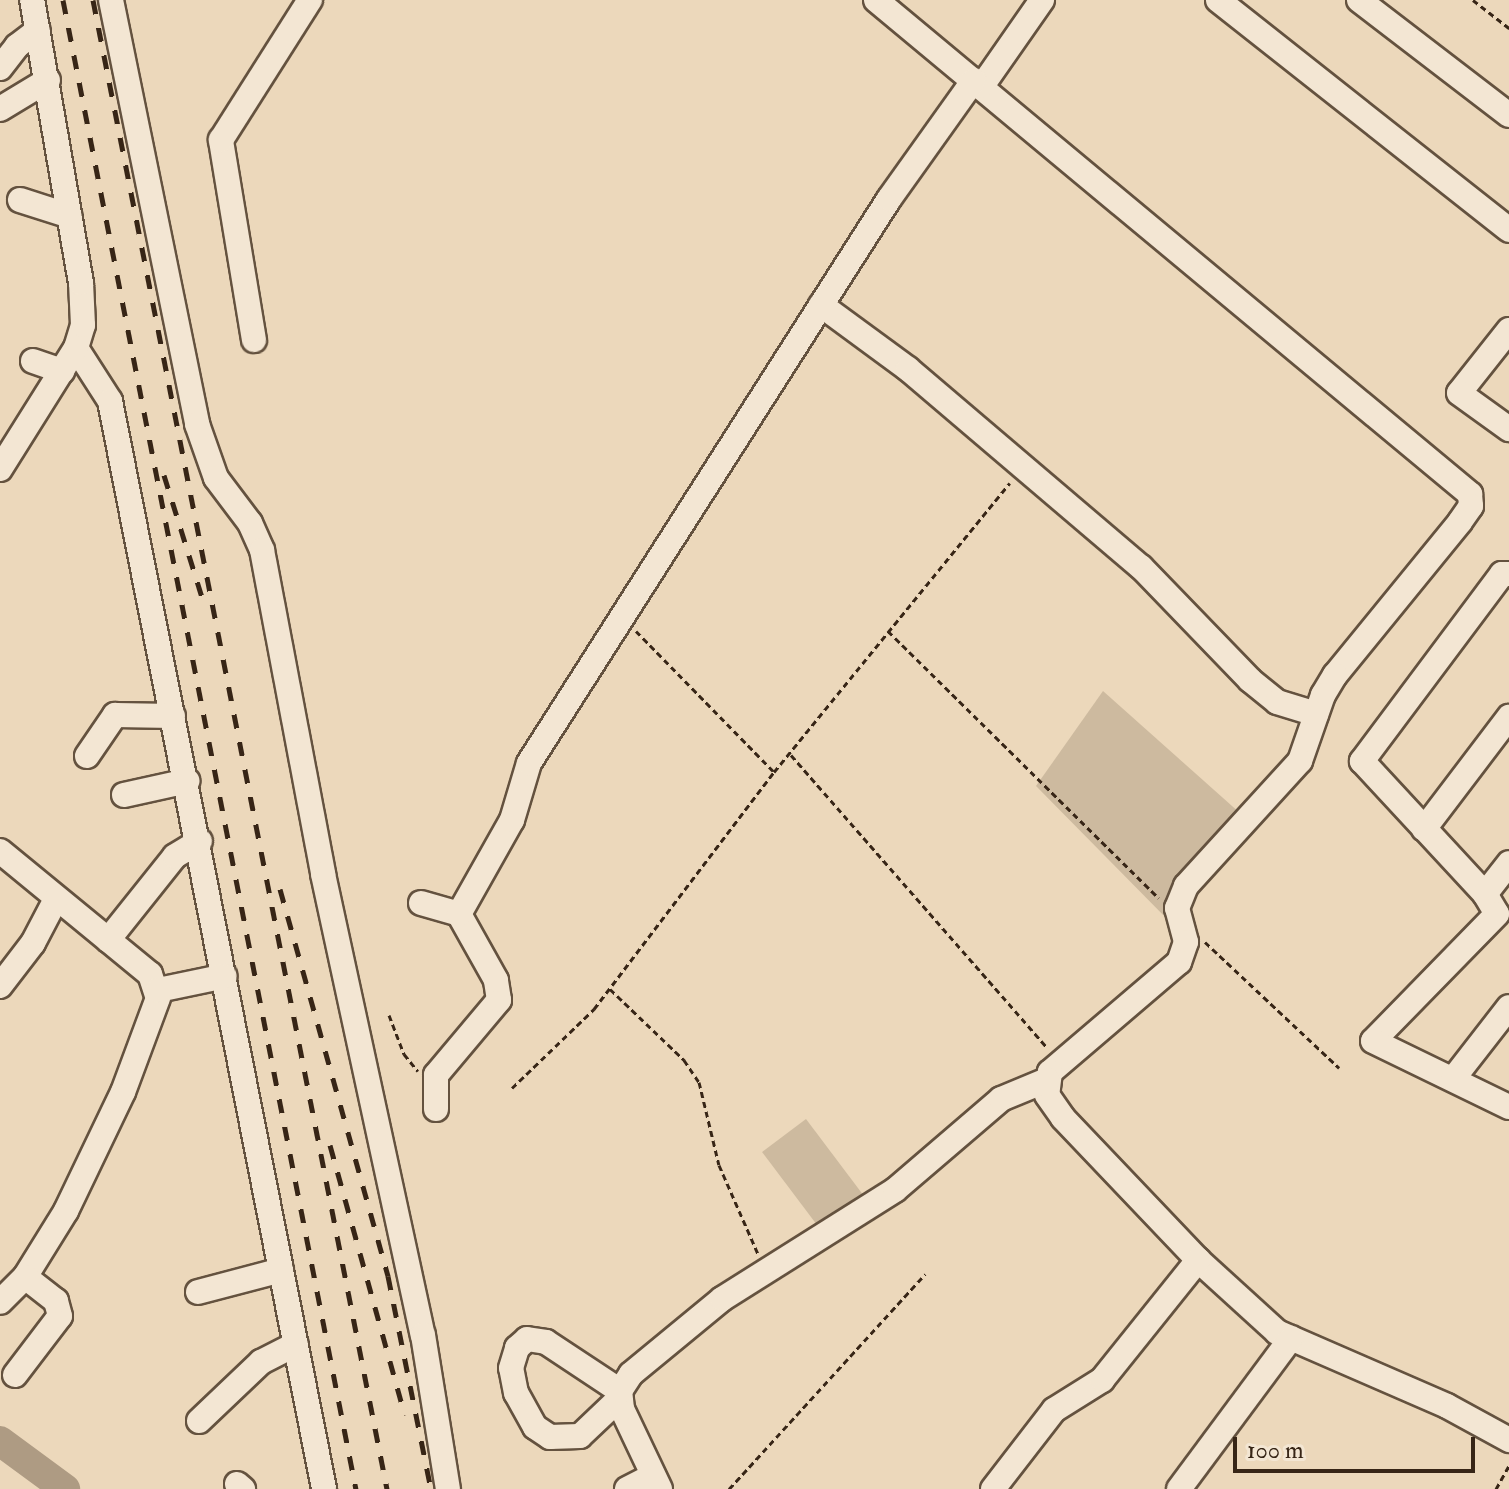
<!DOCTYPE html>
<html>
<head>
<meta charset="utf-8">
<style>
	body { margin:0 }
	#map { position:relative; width:1509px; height:1489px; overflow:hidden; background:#ecd8bb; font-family:"IM FELL Double Pica",serif }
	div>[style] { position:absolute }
	.green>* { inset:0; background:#cdba9f; transform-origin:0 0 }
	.river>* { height:30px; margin:-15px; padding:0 15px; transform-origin:15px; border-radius:15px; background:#ae9b83 }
	.path>* { height:3px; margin-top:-1.5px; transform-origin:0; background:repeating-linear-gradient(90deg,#372516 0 6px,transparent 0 10px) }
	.roads { filter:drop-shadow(2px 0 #64523f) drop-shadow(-2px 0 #64523f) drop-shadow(0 2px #64523f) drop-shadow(0 -2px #64523f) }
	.minor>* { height:24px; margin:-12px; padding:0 12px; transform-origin:12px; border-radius:12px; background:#f3e6d3 }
	.rail>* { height:5px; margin-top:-2.5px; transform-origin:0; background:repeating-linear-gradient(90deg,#372516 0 14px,transparent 0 28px) }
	span { translate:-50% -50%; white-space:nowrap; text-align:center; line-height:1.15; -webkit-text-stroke:6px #f3e6d3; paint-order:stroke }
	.scale { position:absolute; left:1233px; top:1437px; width:242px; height:36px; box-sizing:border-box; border:4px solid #372516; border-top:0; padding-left:10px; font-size:24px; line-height:28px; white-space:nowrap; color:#372516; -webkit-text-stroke:6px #f3e6d3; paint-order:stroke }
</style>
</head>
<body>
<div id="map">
	<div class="green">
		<div style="clip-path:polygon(1103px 691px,1241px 814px,1173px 925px,1036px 786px)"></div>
		<div style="left:806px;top:1119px;width:101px;height:55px;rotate:53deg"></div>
	</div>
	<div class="river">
		<div style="left:0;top:1441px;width:81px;rotate:36.4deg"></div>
	</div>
	<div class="path">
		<div style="left:1473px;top:0;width:46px;rotate:37.9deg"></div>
		<div style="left:636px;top:631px;width:196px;rotate:45.6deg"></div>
		<div style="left:888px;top:631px;width:380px;rotate:44.6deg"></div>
		<div style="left:791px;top:755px;width:388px;rotate:48.8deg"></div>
		<div style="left:1205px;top:942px;width:184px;rotate:43.2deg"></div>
		<div style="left:610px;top:989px;width:103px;rotate:43.8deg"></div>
		<div style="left:684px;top:1060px;width:27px;rotate:56deg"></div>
		<div style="left:699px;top:1082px;width:85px;rotate:76.5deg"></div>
		<div style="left:719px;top:1165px;width:97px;rotate:66.3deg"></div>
		<div style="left:389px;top:1015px;width:42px;rotate:69deg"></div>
		<div style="left:404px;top:1054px;width:22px;rotate:51deg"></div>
		<div style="left:512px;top:1088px;width:114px;rotate:-43.9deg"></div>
		<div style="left:594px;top:1009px;width:298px;rotate:-52.8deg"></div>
		<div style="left:774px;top:772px;width:373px;rotate:-50.8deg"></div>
		<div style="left:729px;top:1489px;width:291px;rotate:-47.6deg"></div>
		<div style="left:1496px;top:1489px;width:26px;rotate:-61deg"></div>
	</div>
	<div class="roads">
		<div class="minor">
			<div style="left:111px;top:0;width:433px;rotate:78.5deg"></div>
			<div style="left:197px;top:424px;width:57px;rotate:70.6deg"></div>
			<div style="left:216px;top:478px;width:56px;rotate:52.9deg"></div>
			<div style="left:250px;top:523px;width:30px;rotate:66deg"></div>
			<div style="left:262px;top:550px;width:330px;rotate:79.3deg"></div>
			<div style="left:323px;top:874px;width:472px;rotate:77.8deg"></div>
			<div style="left:423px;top:1335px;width:156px;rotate:80.8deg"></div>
			<div style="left:876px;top:0;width:773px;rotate:39.75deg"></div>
			<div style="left:1470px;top:494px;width:12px;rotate:85deg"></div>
			<div style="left:1471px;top:506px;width:19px;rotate:125deg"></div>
			<div style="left:1460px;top:522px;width:198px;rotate:129.2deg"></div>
			<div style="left:1335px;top:675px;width:23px;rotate:121deg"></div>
			<div style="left:1323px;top:695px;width:70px;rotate:109.2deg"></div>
			<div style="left:1300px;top:761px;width:169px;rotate:132.4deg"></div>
			<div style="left:1186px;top:886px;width:24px;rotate:112deg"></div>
			<div style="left:1177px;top:908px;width:35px;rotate:75deg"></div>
			<div style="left:1186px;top:942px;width:21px;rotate:109deg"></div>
			<div style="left:1179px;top:962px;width:170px;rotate:139.5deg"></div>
			<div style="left:1050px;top:1072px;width:23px;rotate:97deg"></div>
			<div style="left:1047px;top:1095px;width:28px;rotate:55deg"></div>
			<div style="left:1063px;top:1118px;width:196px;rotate:46.4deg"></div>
			<div style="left:1198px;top:1260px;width:107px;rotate:42.3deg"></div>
			<div style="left:1277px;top:1332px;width:185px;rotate:23.5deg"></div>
			<div style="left:1447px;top:1406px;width:71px;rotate:28.7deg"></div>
			<div style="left:1218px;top:0;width:371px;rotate:38.3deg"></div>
			<div style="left:1359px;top:0;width:189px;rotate:37.5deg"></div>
			<div style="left:0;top:68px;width:28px;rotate:-52deg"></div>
			<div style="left:17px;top:46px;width:26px;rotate:-37deg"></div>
			<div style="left:982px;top:86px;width:105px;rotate:-55.1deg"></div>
			<div style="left:0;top:109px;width:56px;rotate:-31.1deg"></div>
			<div style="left:20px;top:200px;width:52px;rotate:17.7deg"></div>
			<div style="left:821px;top:305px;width:108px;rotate:36.3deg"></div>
			<div style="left:908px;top:369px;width:306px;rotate:40.4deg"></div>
			<div style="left:1141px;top:567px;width:157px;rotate:46deg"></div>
			<div style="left:1250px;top:680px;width:35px;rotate:39deg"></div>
			<div style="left:1277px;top:702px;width:41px;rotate:17.1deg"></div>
			<div style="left:1509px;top:330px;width:80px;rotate:128.4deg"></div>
			<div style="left:1459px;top:393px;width:62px;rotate:35.8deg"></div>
			<div style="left:254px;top:340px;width:203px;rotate:-99.4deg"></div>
			<div style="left:221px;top:140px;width:166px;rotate:-57.6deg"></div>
			<div style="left:76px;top:348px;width:63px;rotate:57.3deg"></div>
			<div style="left:110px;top:401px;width:1109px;rotate:78.87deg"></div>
			<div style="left:33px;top:361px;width:31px;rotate:19deg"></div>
			<div style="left:0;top:469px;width:143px;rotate:-57.9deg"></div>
			<div style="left:76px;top:348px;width:24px;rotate:-73deg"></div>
			<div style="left:83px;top:325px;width:42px;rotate:-92.7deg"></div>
			<div style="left:81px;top:283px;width:287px;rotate:-99.8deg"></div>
			<div style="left:1509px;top:574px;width:7px;rotate:180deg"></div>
			<div style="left:1502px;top:574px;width:234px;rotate:126.8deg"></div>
			<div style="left:1362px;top:761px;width:181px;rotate:47.2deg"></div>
			<div style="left:1485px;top:894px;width:23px;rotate:59deg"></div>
			<div style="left:1497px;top:914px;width:177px;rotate:134.3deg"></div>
			<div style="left:1373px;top:1041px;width:151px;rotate:25.9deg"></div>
			<div style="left:87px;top:756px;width:50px;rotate:-55.7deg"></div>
			<div style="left:115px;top:715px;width:58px;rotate:1deg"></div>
			<div style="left:124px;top:795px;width:65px;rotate:-12.5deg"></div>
			<div style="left:1424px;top:829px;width:141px;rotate:-52.8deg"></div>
			<div style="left:0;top:851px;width:194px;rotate:39.4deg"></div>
			<div style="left:150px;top:974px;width:25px;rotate:72deg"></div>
			<div style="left:158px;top:998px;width:100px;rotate:110.4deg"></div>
			<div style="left:123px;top:1092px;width:132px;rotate:115.6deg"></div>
			<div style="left:66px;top:1211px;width:78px;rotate:121.8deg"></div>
			<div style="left:25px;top:1277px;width:35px;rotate:135deg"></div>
			<div style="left:1485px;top:894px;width:39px;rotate:-52deg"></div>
			<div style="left:421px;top:903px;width:40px;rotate:16deg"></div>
			<div style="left:108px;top:940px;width:107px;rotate:-51.4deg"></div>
			<div style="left:175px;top:856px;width:29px;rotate:-31deg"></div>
			<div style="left:0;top:986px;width:54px;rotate:-52.5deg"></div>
			<div style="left:33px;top:943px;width:50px;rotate:-62.4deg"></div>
			<div style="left:158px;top:990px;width:68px;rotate:-11.8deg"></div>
			<div style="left:1453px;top:1079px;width:91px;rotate:-52.1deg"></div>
			<div style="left:436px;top:1109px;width:34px;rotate:-90deg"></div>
			<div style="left:436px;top:1075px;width:98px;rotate:-50deg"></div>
			<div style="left:499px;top:1000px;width:20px;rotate:-99deg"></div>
			<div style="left:496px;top:980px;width:76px;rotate:-119.3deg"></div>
			<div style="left:459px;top:914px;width:108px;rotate:-60.6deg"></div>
			<div style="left:512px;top:820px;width:59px;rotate:-73.4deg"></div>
			<div style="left:529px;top:763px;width:669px;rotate:-57.45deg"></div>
			<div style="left:889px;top:199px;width:146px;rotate:-54.5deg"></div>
			<div style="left:198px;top:1292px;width:86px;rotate:-14.8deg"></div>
			<div style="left:15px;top:1375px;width:74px;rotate:-52.7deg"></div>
			<div style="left:60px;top:1316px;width:16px;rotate:-105deg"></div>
			<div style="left:56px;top:1301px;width:39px;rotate:-142deg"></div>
			<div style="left:620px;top:1398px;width:55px;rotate:136.5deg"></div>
			<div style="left:580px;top:1436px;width:30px;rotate:178deg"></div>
			<div style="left:550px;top:1437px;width:18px;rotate:-146deg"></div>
			<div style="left:535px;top:1427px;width:39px;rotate:-119deg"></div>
			<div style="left:516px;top:1393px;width:25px;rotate:-101deg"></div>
			<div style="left:511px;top:1368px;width:21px;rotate:-73deg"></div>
			<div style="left:517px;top:1348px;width:13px;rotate:-42deg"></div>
			<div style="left:527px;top:1339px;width:19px;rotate:9deg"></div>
			<div style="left:546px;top:1342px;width:89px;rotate:33.5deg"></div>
			<div style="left:199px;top:1421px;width:86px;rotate:-43.6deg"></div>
			<div style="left:261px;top:1362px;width:39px;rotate:-27deg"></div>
			<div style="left:237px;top:1484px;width:8px;rotate:40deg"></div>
			<div style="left:627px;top:1489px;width:28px;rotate:-27deg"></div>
			<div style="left:660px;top:1489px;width:89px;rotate:-115.4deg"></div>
			<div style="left:622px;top:1409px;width:18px;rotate:-96deg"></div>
			<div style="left:620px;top:1391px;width:20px;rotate:-57deg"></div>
			<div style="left:631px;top:1374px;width:118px;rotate:-39.5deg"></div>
			<div style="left:722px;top:1299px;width:204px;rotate:-32.2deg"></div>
			<div style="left:895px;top:1190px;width:140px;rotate:-40.6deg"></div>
			<div style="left:1001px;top:1099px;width:50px;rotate:-22.4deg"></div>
			<div style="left:993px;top:1489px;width:100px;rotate:-52.3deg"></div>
			<div style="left:1054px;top:1410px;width:57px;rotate:-32deg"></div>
			<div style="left:1102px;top:1380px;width:154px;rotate:-51.3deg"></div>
			<div style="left:1179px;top:1489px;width:188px;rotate:-53.4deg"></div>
		</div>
	</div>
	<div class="rail">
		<div style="left:63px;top:0;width:1518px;rotate:78.87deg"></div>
		<div style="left:93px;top:0;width:1518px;rotate:78.83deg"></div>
		<div style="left:164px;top:475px;width:128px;rotate:72.7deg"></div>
		<div style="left:280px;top:889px;width:402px;rotate:74.4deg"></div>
		<div style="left:388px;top:1276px;width:217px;rotate:78.6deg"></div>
		<div style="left:330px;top:1145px;width:280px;rotate:74.5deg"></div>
	</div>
	<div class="scale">100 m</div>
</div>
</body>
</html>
